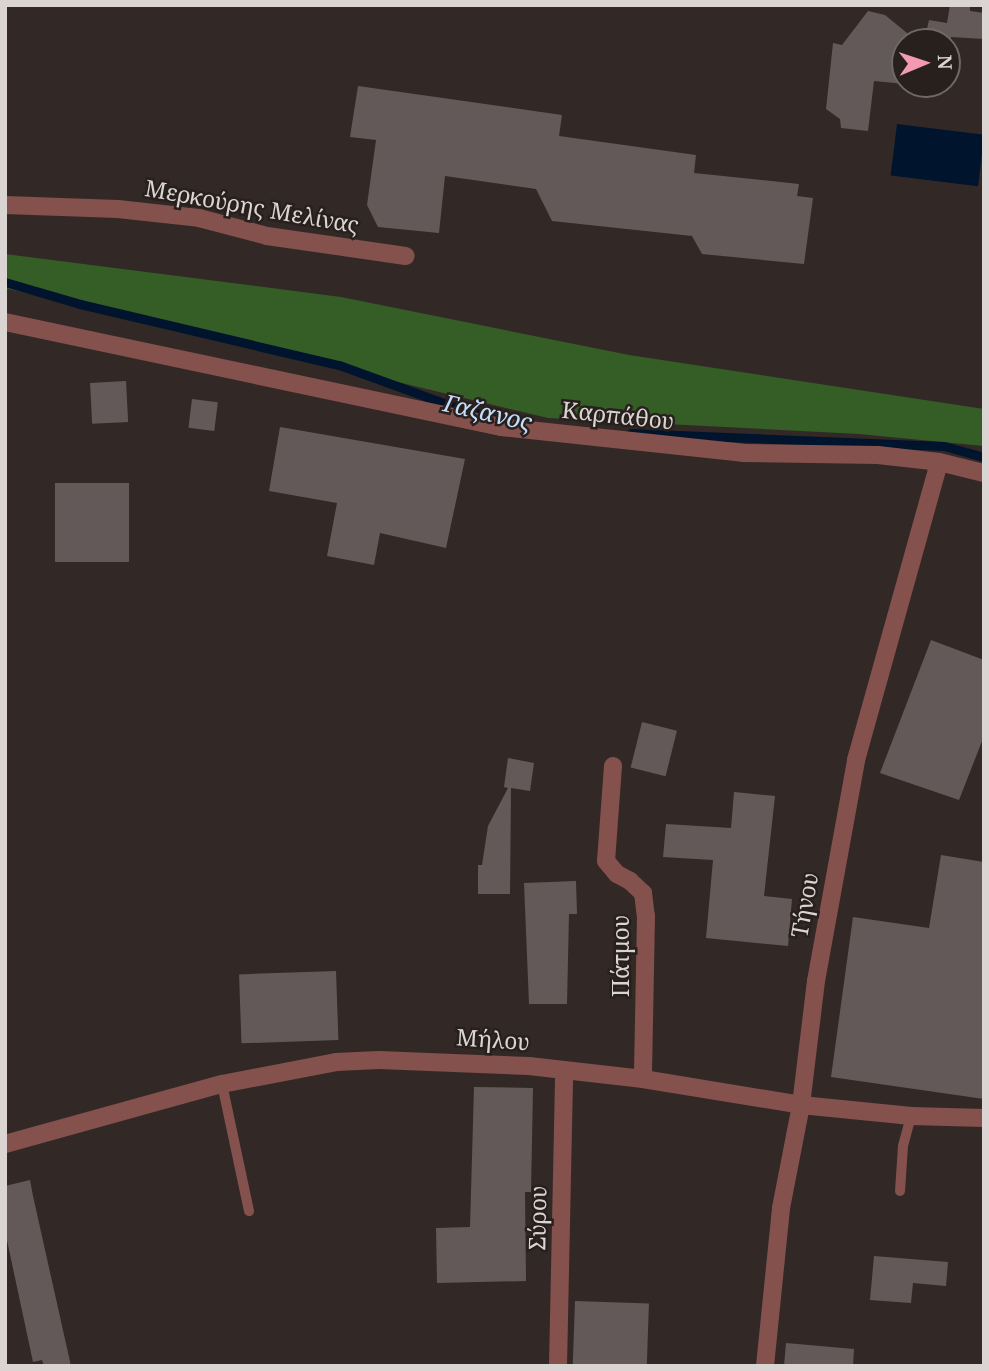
<!DOCTYPE html>
<html>
<head>
<meta charset="utf-8">
<style>
	body { margin:0 }
	#map { position:relative; width:989px; height:1371px; overflow:hidden; background:#322926; font-family:"Noto Serif",serif }
	div>[style] { position:absolute }
	.forest>* { inset:0; background:#345e26 }
	.water>* { inset:0; background:#01142e; transform-origin:0 0 }
	.stream>* { height:9px; margin:-4.5px; padding:0 4.5px; transform-origin:4.5px; border-radius:4.5px; background:#01142e }
	.building>* { inset:0; background:#645959; transform-origin:0 0 }
	.service>* { height:10px; margin:-5px; padding:0 5px; transform-origin:5px; border-radius:5px; background:#85514d }
	.minor>* { height:18px; margin:-9px; padding:0 9px; transform-origin:9px; border-radius:9px; background:#85514d }
	span { translate:-50% -50%; white-space:nowrap; text-align:center; line-height:1.15; -webkit-text-stroke:5px #28201d; paint-order:stroke }
	.street-label { font-size:23px; color:#dad5d3 }
	.water-label { font-size:24px; color:#c4ddfc; font-style:italic }
	.frame { position:absolute; inset:0; border:7px solid #dad5d3; pointer-events:none }
	.north { position:absolute; left:891px; top:28px; width:70px; height:70px; box-sizing:border-box; background:#28201d; border:2px solid #6f6866; border-radius:50%; rotate:88deg; font-size:19px; font-weight:700; line-height:28px; text-align:center; color:#dad5d3 }
	.north::after { content:''; display:block; margin:auto; width:24px; height:32px; background:#f19ab1; clip-path:polygon(50% 0,100% 100%,50% 72%,0 100%) }
</style>
</head>
<body>
<div id="map">
	<div class="forest">
		<div style="clip-path:polygon(5px 254px,341px 297px,629px 355px,984px 409px,984px 446px,859px 434px,548px 418px,5px 288px)"></div>
	</div>
	<div class="water">
		<div style="left:897px;top:124px;width:88px;height:52px;rotate:7deg"></div>
	</div>
	<div class="stream">
		<div style="left:5px;top:282px;width:78px;rotate:16.3deg"></div>
		<div style="left:80px;top:304px;width:266px;rotate:13.3deg"></div>
		<div style="left:339px;top:365px;width:135px;rotate:19.9deg"></div>
		<div style="left:466px;top:411px;width:55px;rotate:10.5deg"></div>
		<div style="left:631px;top:433px;width:313px;rotate:2.4deg"></div>
		<div style="left:944px;top:446px;width:41px;rotate:15.4deg"></div>
	</div>
	<div class="building">
		<div style="clip-path:polygon(950px 5px,970px 5px,970px 11px,984px 13px,984px 39px,951px 37px,947px 55px,947px 42px,924px 42px,929px 20px,947px 23px)"></div>
		<div style="clip-path:polygon(868px 11px,885px 15px,918px 42px,905px 42px,905px 84px,874px 81px,868px 131px,841px 128px,840px 119px,826px 109px,833px 43px,842px 45px)"></div>
		<div style="clip-path:polygon(358px 86px,562px 115px,559px 136px,696px 155px,694px 173px,799px 184px,797px 196px,813px 198px,804px 264px,702px 254px,692px 236px,552px 221px,536px 189px,445px 176px,439px 233px,378px 227px,367px 205px,376px 140px,350px 137px)"></div>
		<div style="left:126px;top:381px;width:41px;height:36px;rotate:87deg"></div>
		<div style="left:192px;top:399px;width:26px;height:29px;rotate:7deg"></div>
		<div style="clip-path:polygon(280px 427px,465px 459px,446px 548px,380px 533px,374px 565px,327px 556px,337px 503px,269px 491px)"></div>
		<div style="left:55px;top:483px;width:74px;height:79px"></div>
		<div style="clip-path:polygon(931px 640px,984px 660px,984px 736px,959px 800px,880px 773px)"></div>
		<div style="left:642px;top:722px;width:36px;height:47px;rotate:14deg"></div>
		<div style="clip-path:polygon(508px 758px,534px 763px,530px 791px,511px 788px,510px 894px,478px 894px,478px 865px,482px 865px,488px 826px,508px 788px,504px 787px)"></div>
		<div style="clip-path:polygon(734px 792px,775px 796px,764px 896px,792px 899px,788px 946px,706px 938px,713px 860px,663px 857px,666px 824px,731px 828px)"></div>
		<div style="clip-path:polygon(941px 855px,984px 862px,984px 1099px,831px 1077px,853px 917px,929px 928px)"></div>
		<div style="clip-path:polygon(576px 881px,577px 914px,569px 914px,567px 1004px,529px 1004px,524px 883px)"></div>
		<div style="left:336px;top:971px;width:69px;height:97px;rotate:88deg"></div>
		<div style="clip-path:polygon(474px 1087px,533px 1088px,531px 1192px,525px 1192px,526px 1281px,437px 1283px,436px 1228px,470px 1227px)"></div>
		<div style="clip-path:polygon(30px 1180px,33px 1196px,71px 1366px,44px 1366px,42px 1360px,33px 1362px,5px 1231px,5px 1186px)"></div>
		<div style="clip-path:polygon(874px 1256px,948px 1262px,946px 1286px,913px 1283px,911px 1303px,870px 1300px)"></div>
		<div style="left:575px;top:1301px;width:74px;height:65px;rotate:2deg"></div>
		<div style="clip-path:polygon(786px 1343px,854px 1349px,853px 1366px,784px 1366px)"></div>
	</div>
	<div class="service">
		<div style="left:222px;top:1084px;width:130px;rotate:78deg"></div>
		<div style="left:900px;top:1191px;width:45px;rotate:-86.2deg"></div>
		<div style="left:903px;top:1146px;width:31px;rotate:-75deg"></div>
	</div>
	<div class="minor">
		<div style="left:5px;top:205px;width:113px;rotate:2deg"></div>
		<div style="left:118px;top:209px;width:81px;rotate:6.3deg"></div>
		<div style="left:199px;top:218px;width:70px;rotate:14.8deg"></div>
		<div style="left:267px;top:236px;width:140px;rotate:8.2deg"></div>
		<div style="left:5px;top:322px;width:507px;rotate:11.95deg"></div>
		<div style="left:501px;top:427px;width:243px;rotate:6.1deg"></div>
		<div style="left:743px;top:453px;width:135px;rotate:0.8deg"></div>
		<div style="left:878px;top:455px;width:61px;rotate:6.5deg"></div>
		<div style="left:939px;top:462px;width:46px;rotate:13.7deg"></div>
		<div style="left:613px;top:766px;width:95px;rotate:94.2deg"></div>
		<div style="left:606px;top:861px;width:17px;rotate:50deg"></div>
		<div style="left:617px;top:874px;width:15px;rotate:28deg"></div>
		<div style="left:630px;top:881px;width:18px;rotate:43deg"></div>
		<div style="left:643px;top:893px;width:23px;rotate:83deg"></div>
		<div style="left:646px;top:916px;width:163px;rotate:91.1deg"></div>
		<div style="left:5px;top:1144px;width:225px;rotate:-15.5deg"></div>
		<div style="left:222px;top:1084px;width:116px;rotate:-10.9deg"></div>
		<div style="left:336px;top:1062px;width:43px;rotate:-2.7deg"></div>
		<div style="left:379px;top:1060px;width:150px;rotate:2.3deg"></div>
		<div style="left:529px;top:1066px;width:115px;rotate:6.5deg"></div>
		<div style="left:643px;top:1079px;width:160px;rotate:9.3deg"></div>
		<div style="left:801px;top:1105px;width:111px;rotate:5.7deg"></div>
		<div style="left:911px;top:1116px;width:73px;rotate:1.6deg"></div>
		<div style="left:558px;top:1366px;width:296px;rotate:-88.8deg"></div>
		<div style="left:765px;top:1366px;width:159px;rotate:-84.2deg"></div>
		<div style="left:781px;top:1208px;width:105px;rotate:-79deg"></div>
		<div style="left:801px;top:1105px;width:125px;rotate:-83.1deg"></div>
		<div style="left:816px;top:981px;width:225px;rotate:-79.7deg"></div>
		<div style="left:856px;top:760px;width:309px;rotate:-74.4deg"></div>
	</div>
	<div class="street-label">
		<span style="left:252px;top:206px;rotate:10deg">Μερκούρης Μελίνας</span>
		<span style="left:618px;top:415px;rotate:6deg">Καρπάθου</span>
		<span style="left:804px;top:905px;rotate:-80deg">Τήνου</span>
		<span style="left:620px;top:956px;rotate:-90deg">Πάτμου</span>
		<span style="left:493px;top:1039px;rotate:4deg">Μήλου</span>
		<span style="left:537px;top:1218px;rotate:-89deg">Σύρου</span>
	</div>
	<div class="water-label">
		<span style="left:488px;top:412px;rotate:13deg">Γαζανος</span>
	</div>
	<div class="frame"></div>
	<div class="north">N</div>
</div>
</body>
</html>
